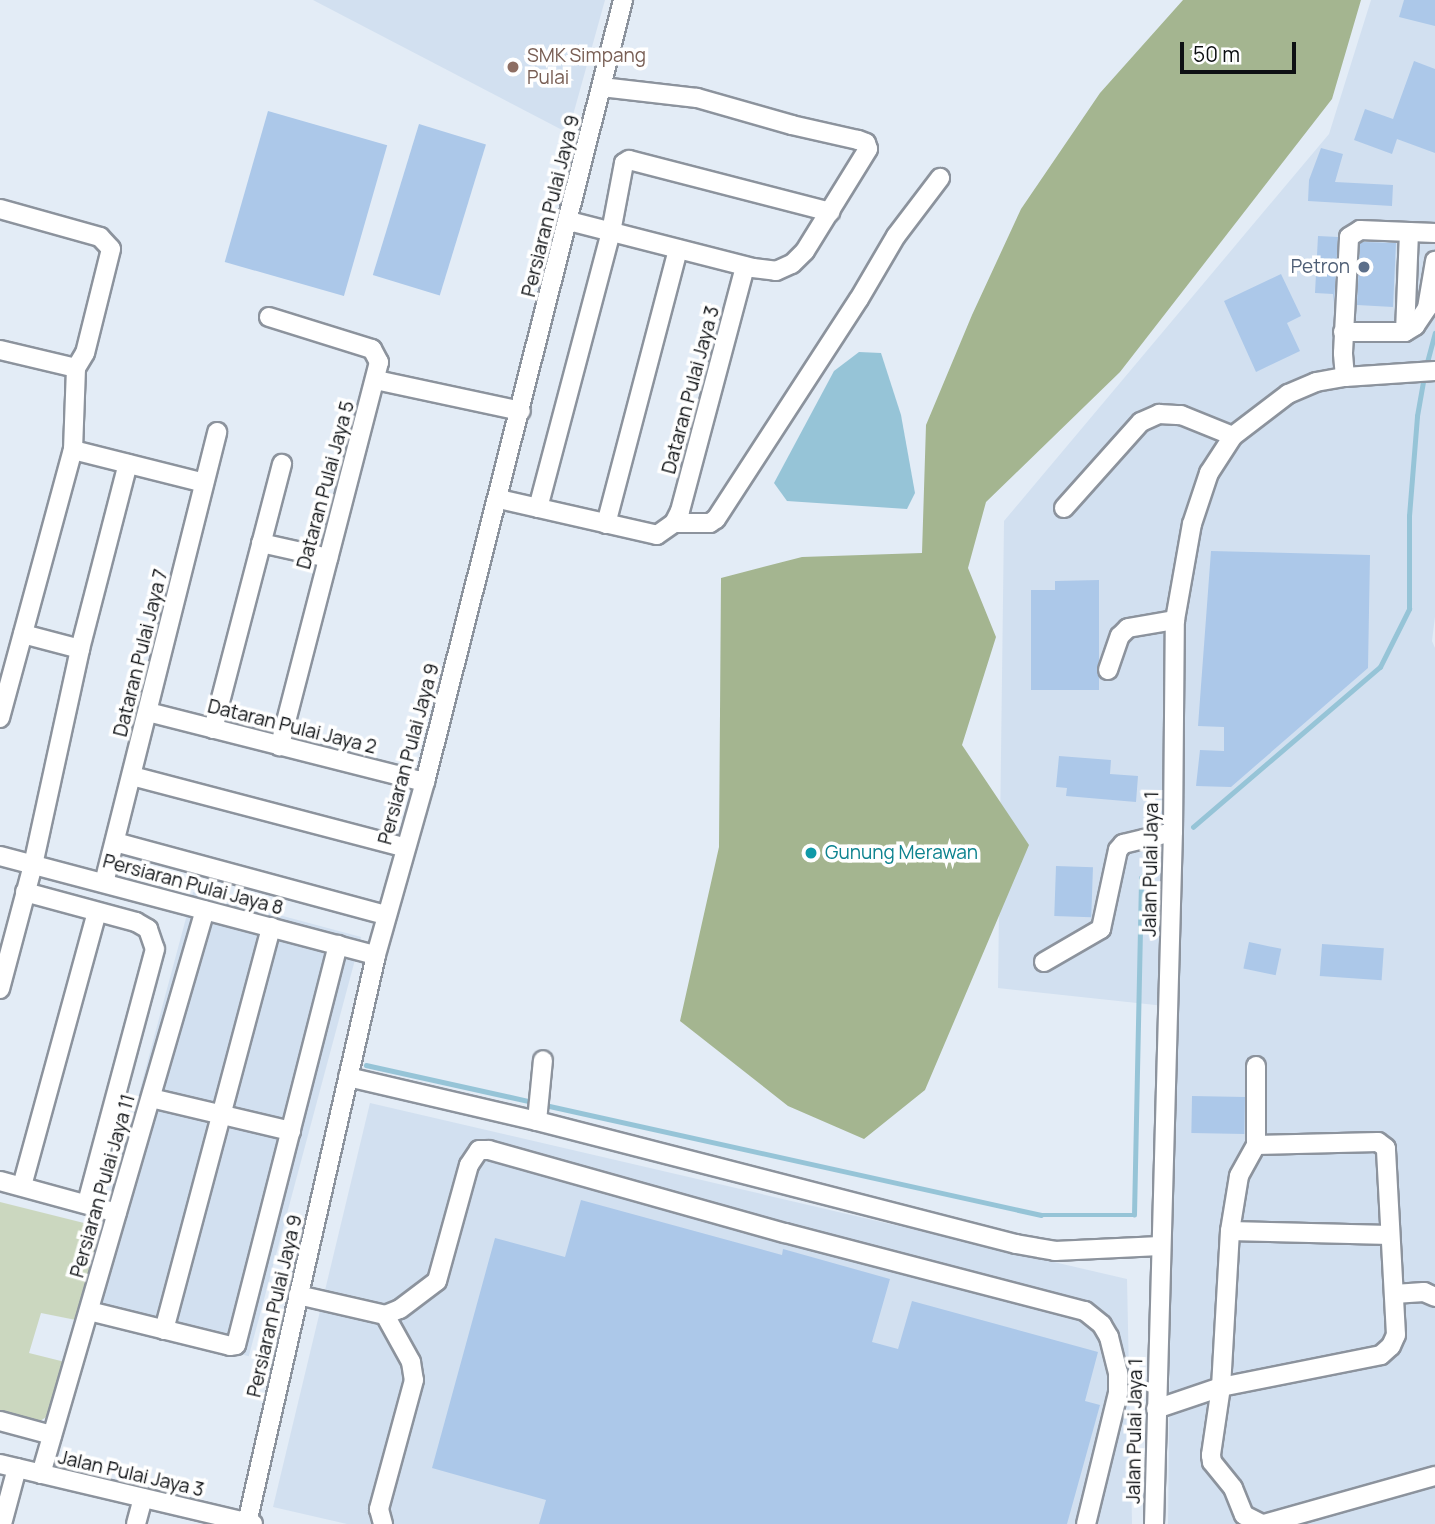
<!DOCTYPE html>
<html>
<head>
<meta charset="utf-8">
<style>
	body { margin:0 }
	#map { position:relative; width:1435px; height:1524px; overflow:hidden; background:#e3ecf6; font-family:Manrope,sans-serif }
	div>[style] { position:absolute }
	.built>* { inset:0; background:#d2e0f0; transform-origin:0 0 }
	.green>* { inset:0; background:#cbd7bf }
	.forest>* { inset:0; background:#a4b590 }
	.water>* { inset:0; background:#96c4d7 }
	.stream>* { height:4.5px; margin:-2.25px; padding:0 2.25px; transform-origin:2.25px; border-radius:2.25px; background:#96c4d7 }
	.building>* { inset:0; background:#acc8e9; transform-origin:0 0 }
	.roads { filter:drop-shadow(2px 0 #8c939d) drop-shadow(-2px 0 #8c939d) drop-shadow(0 2px #8c939d) drop-shadow(0 -2px #8c939d) }
	.minor>* { height:18px; margin:-9px; padding:0 9px; transform-origin:9px; border-radius:9px; background:#fff }
	.dots>* { width:19px; height:19px; translate:-50% -50%; box-sizing:border-box; border:4px solid #fff; border-radius:50% }
	span { translate:-50% -50%; white-space:nowrap; text-align:center; line-height:1.15; -webkit-text-stroke:7px #fff; paint-order:stroke }
	.education-label { font-size:19px; color:#785e54 }
	.left { translate:0 -50%; text-align:left }
	.street-label { font-size:19px; color:#0d1013 }
	.service-label { font-size:19px; color:#4e5e75 }
	.right { translate:-100% -50%; text-align:right }
	.culture-label { font-size:19px; color:#0d838f }
	.scale { position:absolute; left:1180px; top:42px; width:116px; height:32px; box-sizing:border-box; border:4px solid #0d1013; border-top:0; padding-left:9px; font-size:21px; line-height:24px; white-space:nowrap; color:#0d1013; -webkit-text-stroke:5px #fff; paint-order:stroke }
</style>
</head>
<body>
<div id="map">
	<div class="built">
		<div style="clip-path:polygon(313px 0,605px 0,568px 133px)"></div>
		<div style="clip-path:polygon(1371px 0,1435px 0,1435px 617px,1432px 641px,1435px 648px,1435px 1524px,1168px 1524px,1174px 1007px,998px 988px,1004px 521px,1329px 134px)"></div>
		<div style="left:193px;top:892px;width:174px;height:434px;rotate:15deg"></div>
		<div style="clip-path:polygon(370px 1103px,1127px 1279px,1132px 1524px,347px 1524px,273px 1507px)"></div>
	</div>
	<div class="green">
		<div style="clip-path:polygon(0 1202px,88px 1224px,99px 1244px,76px 1320px,41px 1313px,29px 1353px,65px 1362px,51px 1414px,40px 1421px,0 1410px)"></div>
	</div>
	<div class="forest">
		<div style="clip-path:polygon(1183px 0,1361px 0,1332px 99px,1120px 372px,986px 502px,968px 568px,996px 637px,962px 745px,1029px 845px,925px 1090px,864px 1139px,788px 1106px,680px 1021px,719px 847px,721px 578px,802px 557px,922px 553px,926px 425px,972px 315px,1021px 209px,1100px 93px)"></div>
	</div>
	<div class="water">
		<div style="clip-path:polygon(859px 352px,881px 353px,901px 415px,915px 493px,907px 509px,787px 501px,774px 483px,834px 371px)"></div>
	</div>
	<div class="stream">
		<div style="left:1426px;top:366px;width:34px;rotate:-75deg"></div>
		<div style="left:1193px;top:827px;width:246px;rotate:-40.6deg"></div>
		<div style="left:1380px;top:667px;width:65px;rotate:-63.4deg"></div>
		<div style="left:1409px;top:609px;width:93px;rotate:-90deg"></div>
		<div style="left:1409px;top:516px;width:100px;rotate:-85.4deg"></div>
		<div style="left:1417px;top:416px;width:39px;rotate:-80deg"></div>
		<div style="left:366px;top:1065px;width:171px;rotate:12.5deg"></div>
		<div style="left:545px;top:1105px;width:508px;rotate:12.5deg"></div>
		<div style="left:1041px;top:1215px;width:93px"></div>
		<div style="left:1134px;top:1215px;width:337px;rotate:-88.8deg"></div>
		<div style="left:1141px;top:878px;width:13px;rotate:-48deg"></div>
	</div>
	<div class="building">
		<div style="clip-path:polygon(1404px 0,1435px 0,1435px 26px,1399px 17px)"></div>
		<div style="clip-path:polygon(1414px 61px,1435px 69px,1435px 153px,1397px 139px,1392px 154px,1354px 140px,1365px 109px,1393px 119px)"></div>
		<div style="left:268px;top:111px;width:124px;height:157px;rotate:16deg"></div>
		<div style="left:419px;top:124px;width:70px;height:158px;rotate:17deg"></div>
		<div style="clip-path:polygon(1321px 148px,1343px 154px,1335px 182px,1393px 185px,1392px 206px,1308px 201px,1309px 180px)"></div>
		<div style="clip-path:polygon(1318px 236px,1338px 237px,1334px 303px,1333px 294px,1315px 293px)"></div>
		<div style="clip-path:polygon(1363px 242px,1396px 243px,1393px 307px,1357px 305px,1360px 243px)"></div>
		<div style="clip-path:polygon(1281px 274px,1301px 316px,1287px 323px,1300px 351px,1256px 372px,1224px 301px)"></div>
		<div style="clip-path:polygon(1211px 551px,1370px 555px,1368px 668px,1231px 787px,1196px 786px,1200px 750px,1224px 751px,1224px 727px,1198px 726px)"></div>
		<div style="clip-path:polygon(1099px 580px,1099px 690px,1031px 690px,1031px 590px,1055px 590px,1055px 581px)"></div>
		<div style="clip-path:polygon(1059px 756px,1111px 760px,1110px 774px,1138px 776px,1136px 802px,1066px 796px,1067px 788px,1056px 787px)"></div>
		<div style="left:1056px;top:866px;width:37px;height:50px;rotate:2deg"></div>
		<div style="left:1249px;top:942px;width:33px;height:27px;rotate:12deg"></div>
		<div style="left:1322px;top:944px;width:62px;height:32px;rotate:4deg"></div>
		<div style="left:1192px;top:1096px;width:53px;height:37px;rotate:1deg"></div>
		<div style="clip-path:polygon(581px 1200px,782px 1255px,783px 1249px,890px 1279px,872px 1342px,898px 1349px,912px 1301px,1098px 1352px,1085px 1401px,1100px 1405px,1067px 1524px,539px 1524px,546px 1500px,432px 1468px,495px 1238px,565px 1257px)"></div>
	</div>
	<div class="roads">
		<div class="minor">
			<div style="left:0;top:209px;width:104px;rotate:15.6deg"></div>
			<div style="left:100px;top:237px;width:16px;rotate:47deg"></div>
			<div style="left:111px;top:249px;width:107px;rotate:104deg"></div>
			<div style="left:85px;top:353px;width:17px;rotate:121deg"></div>
			<div style="left:76px;top:368px;width:78px;rotate:-166.7deg"></div>
			<div style="left:569px;top:221px;width:190px;rotate:14.3deg"></div>
			<div style="left:753px;top:268px;width:23px;rotate:7deg"></div>
			<div style="left:776px;top:271px;width:17px;rotate:-24deg"></div>
			<div style="left:792px;top:264px;width:18px;rotate:-45deg"></div>
			<div style="left:805px;top:251px;width:120px;rotate:-58.3deg"></div>
			<div style="left:868px;top:149px;width:6px;rotate:-108deg"></div>
			<div style="left:866px;top:143px;width:9px;rotate:-159deg"></div>
			<div style="left:858px;top:140px;width:68px;rotate:-167.2deg"></div>
			<div style="left:792px;top:125px;width:99px;rotate:-164.1deg"></div>
			<div style="left:697px;top:98px;width:96px;rotate:-173.4deg"></div>
			<div style="left:269px;top:317px;width:108px;rotate:17.3deg"></div>
			<div style="left:372px;top:349px;width:15px;rotate:62deg"></div>
			<div style="left:379px;top:362px;width:397px;rotate:104.5deg"></div>
			<div style="left:1343px;top:332px;width:62px"></div>
			<div style="left:1405px;top:332px;width:12px;rotate:-31deg"></div>
			<div style="left:1415px;top:326px;width:22px;rotate:-56deg"></div>
			<div style="left:1427px;top:308px;width:48px;rotate:-80.3deg"></div>
			<div style="left:1405px;top:332px;width:100px;rotate:-87.7deg"></div>
			<div style="left:1345px;top:377px;width:24px;rotate:-95deg"></div>
			<div style="left:1343px;top:353px;width:116px;rotate:-87deg"></div>
			<div style="left:1349px;top:237px;width:13px;rotate:-32deg"></div>
			<div style="left:1360px;top:230px;width:75px;rotate:2.3deg"></div>
			<div style="left:376px;top:380px;width:148px;rotate:12.1deg"></div>
			<div style="left:73px;top:450px;width:82px;rotate:-87.9deg"></div>
			<div style="left:499px;top:499px;width:162px;rotate:12.8deg"></div>
			<div style="left:657px;top:535px;width:21px;rotate:-35deg"></div>
			<div style="left:674px;top:523px;width:36px"></div>
			<div style="left:710px;top:523px;width:7px;rotate:-34deg"></div>
			<div style="left:716px;top:519px;width:262px;rotate:-57deg"></div>
			<div style="left:859px;top:299px;width:73px;rotate:-59.6deg"></div>
			<div style="left:896px;top:236px;width:73px;rotate:-52.8deg"></div>
			<div style="left:538px;top:508px;width:285px;rotate:-75.2deg"></div>
			<div style="left:611px;top:232px;width:70px;rotate:-79.3deg"></div>
			<div style="left:624px;top:163px;width:6px;rotate:-31deg"></div>
			<div style="left:629px;top:160px;width:208px;rotate:14.5deg"></div>
			<div style="left:1064px;top:508px;width:115px;rotate:-48.2deg"></div>
			<div style="left:1141px;top:422px;width:20px;rotate:-24deg"></div>
			<div style="left:1159px;top:414px;width:22px;rotate:3deg"></div>
			<div style="left:1181px;top:415px;width:56px;rotate:22deg"></div>
			<div style="left:674px;top:523px;width:13px;rotate:-63deg"></div>
			<div style="left:680px;top:511px;width:253px;rotate:-75.1deg"></div>
			<div style="left:606px;top:524px;width:284px;rotate:-75.3deg"></div>
			<div style="left:261px;top:543px;width:69px;rotate:12.6deg"></div>
			<div style="left:23px;top:634px;width:59px;rotate:14.7deg"></div>
			<div style="left:1108px;top:670px;width:36px;rotate:-71deg"></div>
			<div style="left:1120px;top:636px;width:11px;rotate:-45deg"></div>
			<div style="left:1128px;top:628px;width:48px;rotate:-9.7deg"></div>
			<div style="left:148px;top:712px;width:286px;rotate:14.2deg"></div>
			<div style="left:0;top:718px;width:278px;rotate:-74.8deg"></div>
			<div style="left:73px;top:450px;width:135px;rotate:14.1deg"></div>
			<div style="left:213px;top:729px;width:274px;rotate:-75.4deg"></div>
			<div style="left:132px;top:776px;width:283px;rotate:14.7deg"></div>
			<div style="left:115px;top:842px;width:281px;rotate:15.1deg"></div>
			<div style="left:0;top:856px;width:389px;rotate:14.8deg"></div>
			<div style="left:104px;top:883px;width:465px;rotate:-75.9deg"></div>
			<div style="left:25px;top:892px;width:115px;rotate:15.1deg"></div>
			<div style="left:136px;top:922px;width:14px;rotate:30deg"></div>
			<div style="left:148px;top:929px;width:21px;rotate:71deg"></div>
			<div style="left:155px;top:949px;width:262px;rotate:105deg"></div>
			<div style="left:1044px;top:962px;width:66px;rotate:-30.1deg"></div>
			<div style="left:1101px;top:929px;width:81px;rotate:-77.9deg"></div>
			<div style="left:1118px;top:850px;width:8px;rotate:-50deg"></div>
			<div style="left:1123px;top:844px;width:51px;rotate:-13.5deg"></div>
			<div style="left:0;top:989px;width:128px;rotate:-75.1deg"></div>
			<div style="left:33px;top:865px;width:221px;rotate:-77.7deg"></div>
			<div style="left:80px;top:649px;width:191px;rotate:-75.5deg"></div>
			<div style="left:1256px;top:1066px;width:79px;rotate:90deg"></div>
			<div style="left:348px;top:1077px;width:194px;rotate:13.1deg"></div>
			<div style="left:537px;top:1121px;width:495px;rotate:14.4deg"></div>
			<div style="left:1016px;top:1244px;width:40px;rotate:10deg"></div>
			<div style="left:1055px;top:1251px;width:105px;rotate:-2.7deg"></div>
			<div style="left:151px;top:1098px;width:144px;rotate:13.3deg"></div>
			<div style="left:537px;top:1121px;width:61px;rotate:-84.4deg"></div>
			<div style="left:0;top:1181px;width:121px;rotate:15.3deg"></div>
			<div style="left:22px;top:1186px;width:284px;rotate:-74.7deg"></div>
			<div style="left:1230px;top:1231px;width:160px;rotate:1.4deg"></div>
			<div style="left:1394px;top:1294px;width:30px;rotate:-4deg"></div>
			<div style="left:1424px;top:1292px;width:12px;rotate:24deg"></div>
			<div style="left:298px;top:1295px;width:89px;rotate:12.9deg"></div>
			<div style="left:385px;top:1315px;width:54px;rotate:61deg"></div>
			<div style="left:411px;top:1362px;width:18px;rotate:81deg"></div>
			<div style="left:414px;top:1380px;width:134px;rotate:105.2deg"></div>
			<div style="left:379px;top:1509px;width:16px;rotate:75deg"></div>
			<div style="left:89px;top:1311px;width:145px;rotate:13.9deg"></div>
			<div style="left:230px;top:1346px;width:6px;rotate:-9deg"></div>
			<div style="left:236px;top:1345px;width:413px;rotate:-75.7deg"></div>
			<div style="left:385px;top:1315px;width:16px;rotate:-22deg"></div>
			<div style="left:400px;top:1309px;width:46px;rotate:-37.1deg"></div>
			<div style="left:437px;top:1281px;width:120px;rotate:-74.6deg"></div>
			<div style="left:469px;top:1165px;width:18px;rotate:-56deg"></div>
			<div style="left:479px;top:1150px;width:10px"></div>
			<div style="left:489px;top:1150px;width:307px;rotate:15.7deg"></div>
			<div style="left:785px;top:1233px;width:310px;rotate:14.6deg"></div>
			<div style="left:1085px;top:1311px;width:22px;rotate:39deg"></div>
			<div style="left:1102px;top:1325px;width:14px;rotate:60deg"></div>
			<div style="left:1109px;top:1337px;width:36px;rotate:76deg"></div>
			<div style="left:1118px;top:1372px;width:21px;rotate:90deg"></div>
			<div style="left:1118px;top:1393px;width:135px;rotate:103.7deg"></div>
			<div style="left:164px;top:1330px;width:417px;rotate:-75.1deg"></div>
			<div style="left:1156px;top:1409px;width:69px;rotate:-18.7deg"></div>
			<div style="left:1221px;top:1387px;width:163px;rotate:-11.3deg"></div>
			<div style="left:1381px;top:1355px;width:13px;rotate:-42deg"></div>
			<div style="left:1391px;top:1346px;width:12px;rotate:-66deg"></div>
			<div style="left:1396px;top:1335px;width:187px;rotate:-93.1deg"></div>
			<div style="left:1386px;top:1148px;width:10px;rotate:-143deg"></div>
			<div style="left:1378px;top:1142px;width:122px;rotate:178.6deg"></div>
			<div style="left:1256px;top:1145px;width:35px;rotate:119deg"></div>
			<div style="left:1239px;top:1176px;width:56px;rotate:99.3deg"></div>
			<div style="left:1230px;top:1231px;width:156px;rotate:93.3deg"></div>
			<div style="left:1221px;top:1387px;width:69px;rotate:98.4deg"></div>
			<div style="left:1211px;top:1455px;width:7px;rotate:82deg"></div>
			<div style="left:1212px;top:1462px;width:33px;rotate:51deg"></div>
			<div style="left:1233px;top:1488px;width:29px;rotate:68deg"></div>
			<div style="left:1244px;top:1515px;width:20px;rotate:27deg"></div>
			<div style="left:0;top:1421px;width:54px;rotate:15.1deg"></div>
			<div style="left:0;top:1464px;width:260px;rotate:13.3deg"></div>
			<div style="left:41px;top:1474px;width:587px;rotate:-73.79deg"></div>
			<div style="left:247px;top:1523px;width:582px;rotate:-77.2deg"></div>
			<div style="left:376px;top:955px;width:180px;rotate:-74.2deg"></div>
			<div style="left:425px;top:782px;width:807px;rotate:-75.79deg"></div>
			<div style="left:2px;top:1524px;width:58px;rotate:-75deg"></div>
			<div style="left:136px;top:1524px;width:27px;rotate:-75deg"></div>
			<div style="left:1154px;top:1524px;width:692px;rotate:-88.43deg"></div>
			<div style="left:1173px;top:832px;width:212px;rotate:-89.5deg"></div>
			<div style="left:1175px;top:620px;width:97px;rotate:-80deg"></div>
			<div style="left:1192px;top:524px;width:54px;rotate:-71.6deg"></div>
			<div style="left:1209px;top:473px;width:44px;rotate:-57deg"></div>
			<div style="left:1233px;top:436px;width:69px;rotate:-37.4deg"></div>
			<div style="left:1288px;top:394px;width:30px;rotate:-23deg"></div>
			<div style="left:1316px;top:382px;width:29px;rotate:-10deg"></div>
			<div style="left:1345px;top:377px;width:90px;rotate:-3.8deg"></div>
			<div style="left:1264px;top:1524px;width:178px;rotate:-15.7deg"></div>
		</div>
	</div>
	<div class="dots">
		<div style="left:513px;top:67px;background:#8d6e63"></div>
		<div style="left:1364px;top:267px;background:#5c6f8a"></div>
		<div style="left:811px;top:853px;background:#0f9aa8"></div>
	</div>
	<div class="education-label">
		<span class="left" style="left:527px;top:67px">SMK Simpang<br>Pulai</span>
	</div>
	<div class="street-label">
		<span style="left:551px;top:206px;rotate:-76deg">Persiaran Pulai Jaya 9</span>
		<span style="left:691px;top:390px;rotate:-75deg">Dataran Pulai Jaya 3</span>
		<span style="left:326px;top:485px;rotate:-75deg">Dataran Pulai Jaya 5</span>
		<span style="left:141px;top:653px;rotate:-76deg">Dataran Pulai Jaya 7</span>
		<span style="left:292px;top:727px;rotate:14deg">Dataran Pulai Jaya 2</span>
		<span style="left:409px;top:754px;rotate:-75deg">Persiaran Pulai Jaya 9</span>
		<span style="left:1151px;top:864px;rotate:-89deg">Jalan Pulai Jaya 1</span>
		<span style="left:193px;top:885px;rotate:15deg">Persiaran Pulai Jaya 8</span>
		<span style="left:103px;top:1186px;rotate:-74deg">Persiaran Pulai Jaya 11</span>
		<span style="left:275px;top:1306px;rotate:-77deg">Persiaran Pulai Jaya 9</span>
		<span style="left:1135px;top:1431px;rotate:-89deg">Jalan Pulai Jaya 1</span>
		<span style="left:131px;top:1474px;rotate:13deg">Jalan Pulai Jaya 3</span>
	</div>
	<div class="service-label">
		<span class="right" style="left:1350px;top:267px">Petron</span>
	</div>
	<div class="culture-label">
		<span class="left" style="left:825px;top:853px">Gunung Merawan</span>
	</div>
	<div class="scale">50 m</div>
</div>
</body>
</html>
